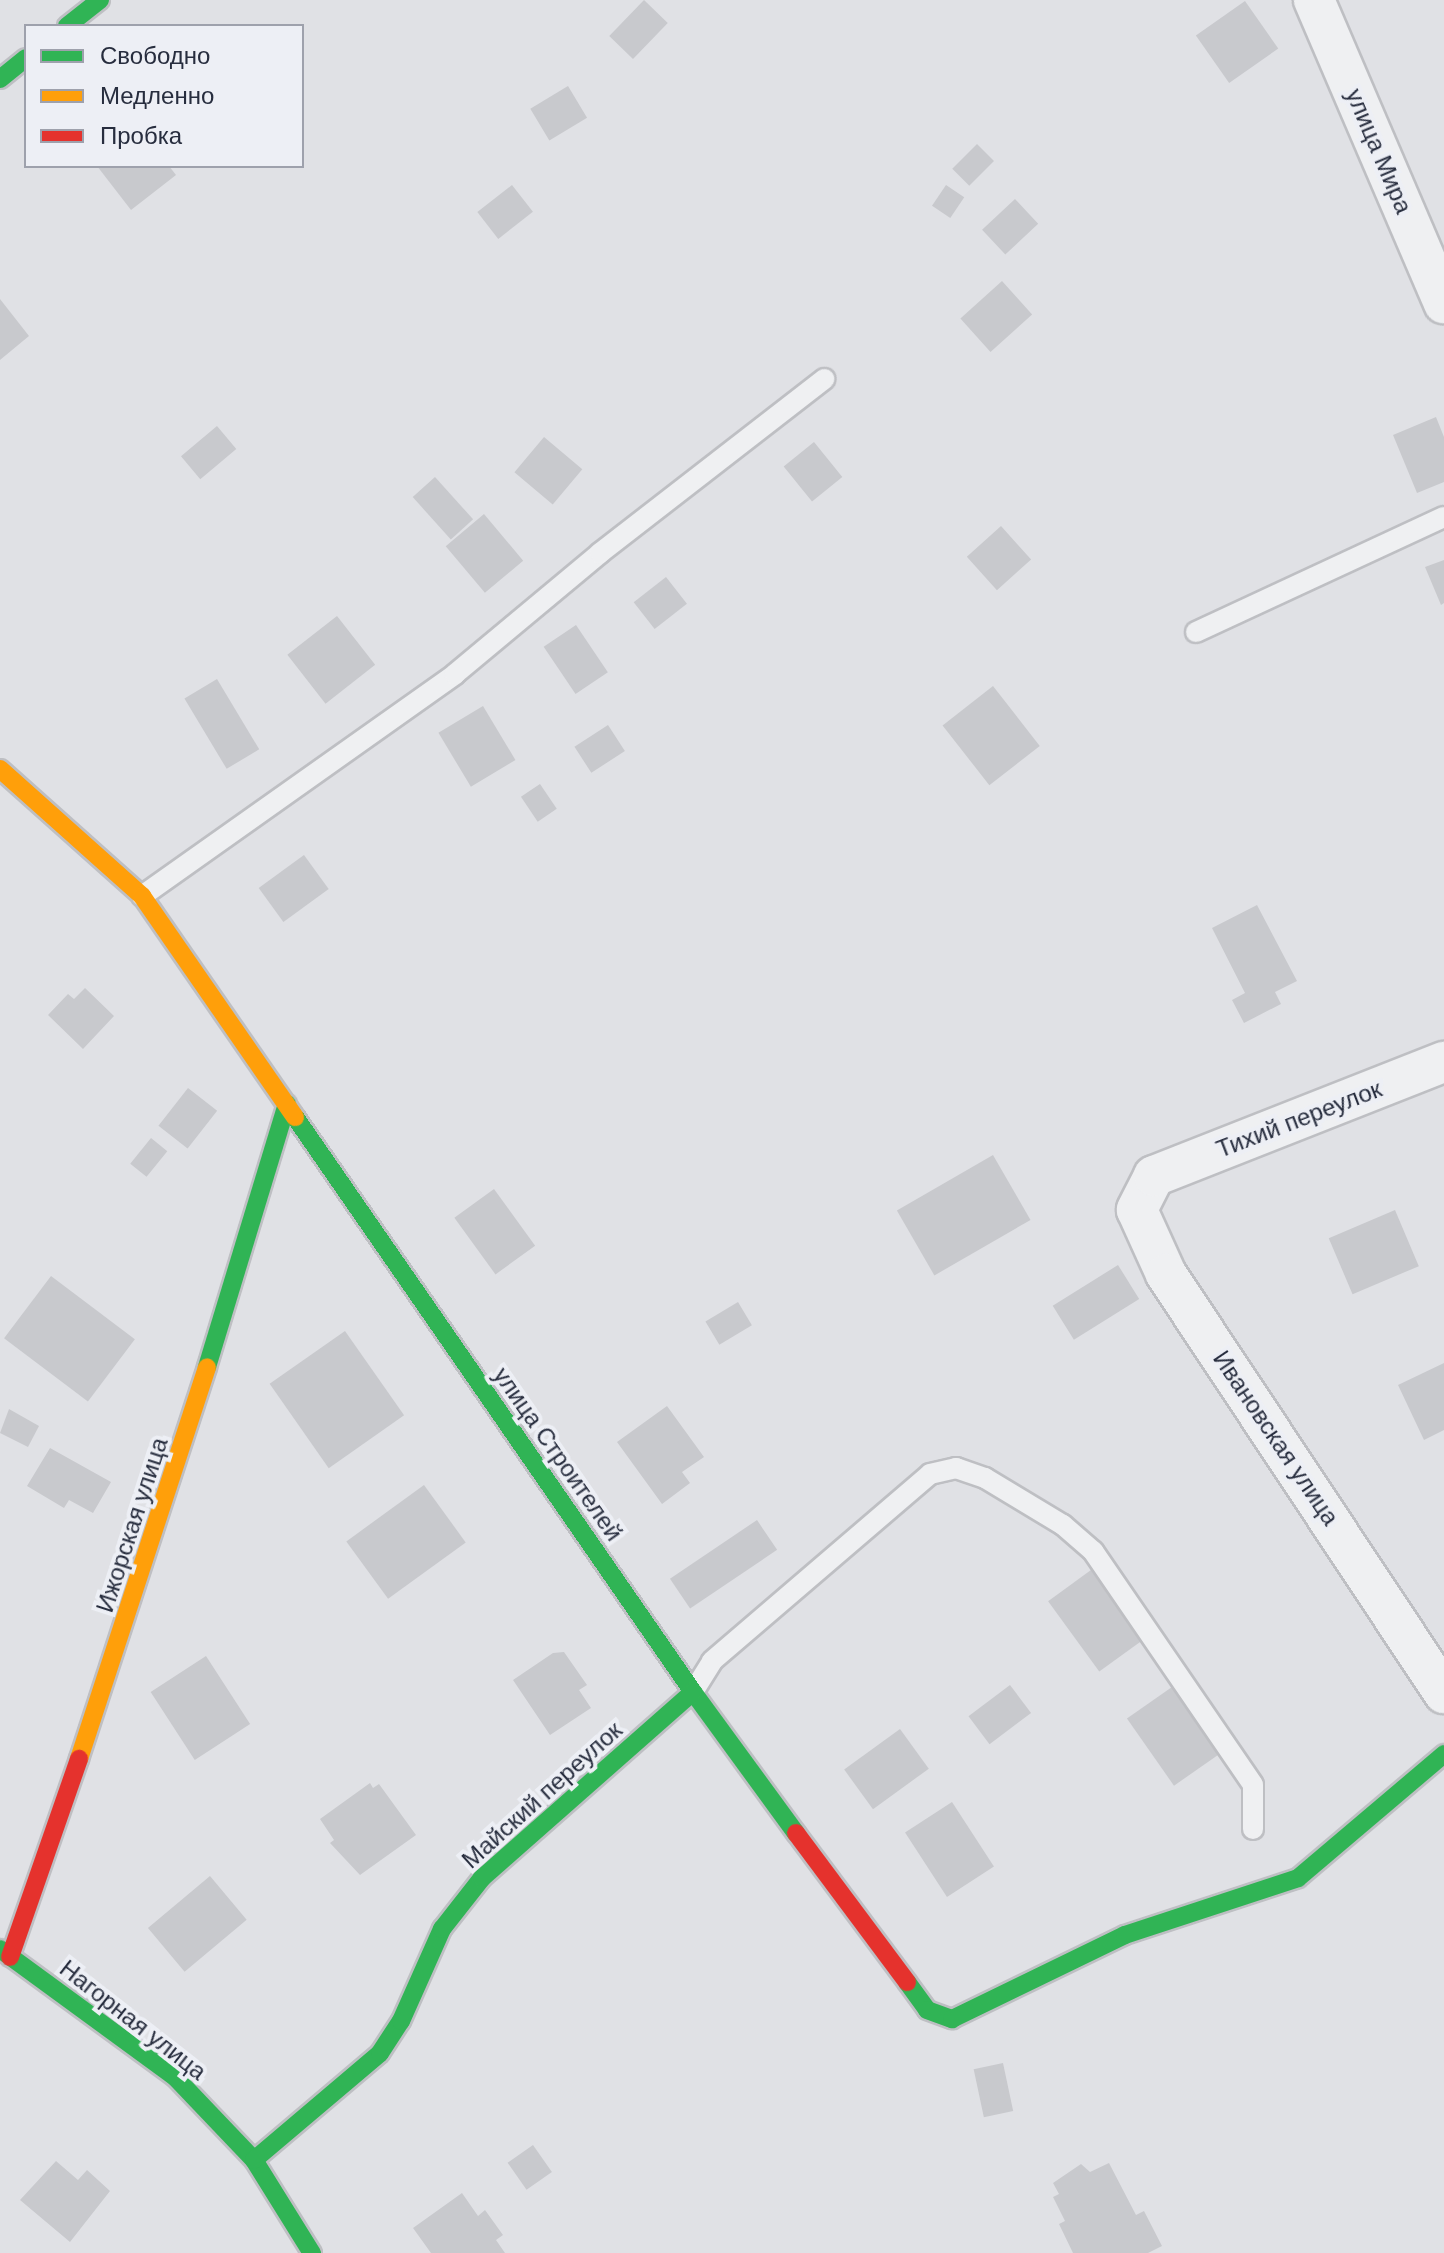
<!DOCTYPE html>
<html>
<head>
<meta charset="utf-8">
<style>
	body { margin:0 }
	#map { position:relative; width:1444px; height:2253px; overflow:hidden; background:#e0e1e5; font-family:Arial,sans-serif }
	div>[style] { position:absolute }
	.building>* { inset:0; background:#c8c9cd; transform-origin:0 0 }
	.roads { filter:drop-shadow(2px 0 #bebfc3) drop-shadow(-2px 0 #bebfc3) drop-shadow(0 2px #bebfc3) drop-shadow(0 -2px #bebfc3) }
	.lane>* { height:20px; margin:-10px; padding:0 10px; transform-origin:10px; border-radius:10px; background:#eff0f2 }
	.street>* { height:40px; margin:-20px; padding:0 20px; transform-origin:20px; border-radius:20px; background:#eff0f2 }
	.fast>* { height:18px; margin:-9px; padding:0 9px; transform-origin:9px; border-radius:9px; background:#30b455 }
	.slow>* { height:18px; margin:-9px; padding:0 9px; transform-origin:9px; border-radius:9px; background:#ff9f0a }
	.jam>* { height:18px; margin:-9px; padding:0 9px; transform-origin:9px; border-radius:9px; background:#e5322d }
	span { translate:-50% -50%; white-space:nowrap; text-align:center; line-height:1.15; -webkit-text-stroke:8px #edeff5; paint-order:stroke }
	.street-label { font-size:24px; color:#272d3e }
	.legend { position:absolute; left:24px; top:24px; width:280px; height:144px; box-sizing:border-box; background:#edeff5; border:2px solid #9ea1ac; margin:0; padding:10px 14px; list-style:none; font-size:24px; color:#272d3e }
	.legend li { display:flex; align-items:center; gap:16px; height:40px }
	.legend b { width:40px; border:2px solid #9ea1ac }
</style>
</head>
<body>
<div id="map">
	<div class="building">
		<div style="left:644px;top:0;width:33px;height:50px;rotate:44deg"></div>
		<div style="left:1245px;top:1px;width:58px;height:60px;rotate:55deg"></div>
		<div style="left:568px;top:86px;width:37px;height:44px;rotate:59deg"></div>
		<div style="left:977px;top:144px;width:24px;height:35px;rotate:45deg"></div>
		<div style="clip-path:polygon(97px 166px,169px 166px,176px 175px,131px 210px)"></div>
		<div style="left:512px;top:185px;width:34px;height:44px;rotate:52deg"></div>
		<div style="left:946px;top:185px;width:22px;height:25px;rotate:34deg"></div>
		<div style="left:1015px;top:199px;width:34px;height:45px;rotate:47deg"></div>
		<div style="left:1002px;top:281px;width:45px;height:56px;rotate:48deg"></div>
		<div style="clip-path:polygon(0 299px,29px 336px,0 360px)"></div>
		<div style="clip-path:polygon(1436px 417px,1444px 437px,1444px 482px,1417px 493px,1393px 435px)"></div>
		<div style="left:217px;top:426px;width:30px;height:47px;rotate:50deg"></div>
		<div style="left:544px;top:437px;width:50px;height:46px;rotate:40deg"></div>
		<div style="left:814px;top:442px;width:45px;height:39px;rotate:51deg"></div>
		<div style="left:435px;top:477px;width:57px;height:30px;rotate:48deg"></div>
		<div style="left:484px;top:514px;width:61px;height:50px;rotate:50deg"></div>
		<div style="left:1001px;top:526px;width:45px;height:46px;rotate:48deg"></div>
		<div style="clip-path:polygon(1444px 560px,1444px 603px,1441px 605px,1425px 567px)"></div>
		<div style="left:666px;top:577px;width:34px;height:41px;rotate:52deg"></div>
		<div style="left:337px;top:616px;width:62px;height:63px;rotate:52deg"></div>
		<div style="left:576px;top:625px;width:57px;height:39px;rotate:56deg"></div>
		<div style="left:217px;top:679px;width:82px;height:38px;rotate:59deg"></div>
		<div style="left:993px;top:686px;width:76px;height:64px;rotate:52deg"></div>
		<div style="left:483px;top:706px;width:63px;height:52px;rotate:59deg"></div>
		<div style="left:608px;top:725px;width:31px;height:40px;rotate:57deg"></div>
		<div style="left:540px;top:784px;width:30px;height:23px;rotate:56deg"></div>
		<div style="left:304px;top:855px;width:42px;height:56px;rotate:54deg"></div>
		<div style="clip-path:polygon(1257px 905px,1297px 981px,1275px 992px,1281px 1004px,1244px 1023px,1232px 1000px,1245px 993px,1212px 928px)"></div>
		<div style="clip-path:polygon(85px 988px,114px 1016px,83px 1049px,48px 1015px,68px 994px,74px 999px)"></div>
		<div style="left:188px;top:1088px;width:37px;height:48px;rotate:38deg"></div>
		<div style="left:151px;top:1138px;width:21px;height:33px;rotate:39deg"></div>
		<div style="left:993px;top:1155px;width:75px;height:111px;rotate:60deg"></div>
		<div style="left:494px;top:1189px;width:70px;height:49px;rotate:54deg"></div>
		<div style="left:1395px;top:1210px;width:61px;height:72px;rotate:67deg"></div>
		<div style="left:1118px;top:1265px;width:40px;height:77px;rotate:58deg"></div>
		<div style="left:51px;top:1276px;width:105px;height:78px;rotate:37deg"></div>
		<div style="left:738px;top:1302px;width:27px;height:38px;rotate:59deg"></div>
		<div style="left:345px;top:1331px;width:103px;height:92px;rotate:55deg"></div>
		<div style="clip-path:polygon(1444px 1363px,1444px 1430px,1424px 1440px,1398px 1385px)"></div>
		<div style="clip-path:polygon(667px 1406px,704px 1457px,682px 1472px,690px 1483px,662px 1504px,617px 1442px)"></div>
		<div style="clip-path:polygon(9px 1409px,39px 1426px,28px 1447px,0 1433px)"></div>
		<div style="clip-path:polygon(50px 1448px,111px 1482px,93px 1513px,69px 1500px,64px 1508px,27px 1486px)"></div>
		<div style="left:424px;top:1485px;width:71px;height:96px;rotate:54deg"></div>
		<div style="left:757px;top:1520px;width:36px;height:105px;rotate:56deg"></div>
		<div style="left:1091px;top:1570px;width:87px;height:53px;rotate:54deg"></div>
		<div style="clip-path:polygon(564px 1652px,587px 1685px,579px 1690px,591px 1708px,550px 1735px,513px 1680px,553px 1653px)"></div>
		<div style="left:206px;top:1656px;width:81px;height:66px;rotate:57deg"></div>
		<div style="left:1010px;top:1685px;width:35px;height:52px;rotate:53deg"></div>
		<div style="left:1172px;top:1687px;width:82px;height:55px;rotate:55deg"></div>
		<div style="left:900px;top:1729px;width:49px;height:69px;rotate:54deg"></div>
		<div style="clip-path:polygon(370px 1783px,373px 1788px,379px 1784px,416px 1835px,360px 1875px,330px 1843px,334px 1840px,320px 1819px)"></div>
		<div style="left:952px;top:1802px;width:77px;height:56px;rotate:57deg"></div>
		<div style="left:210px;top:1876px;width:57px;height:81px;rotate:50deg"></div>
		<div style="left:1003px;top:2063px;width:49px;height:30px;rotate:78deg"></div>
		<div style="left:533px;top:2145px;width:33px;height:31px;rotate:55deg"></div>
		<div style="clip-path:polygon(56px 2161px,78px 2180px,87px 2170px,110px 2191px,70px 2242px,20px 2200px)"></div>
		<div style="clip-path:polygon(1109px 2163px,1136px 2215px,1144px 2211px,1162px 2246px,1148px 2253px,1073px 2253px,1059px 2224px,1065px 2221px,1053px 2197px,1059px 2194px,1053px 2183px,1081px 2164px,1090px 2172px)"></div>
		<div style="clip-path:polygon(462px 2193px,478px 2216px,485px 2210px,503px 2235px,496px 2240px,505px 2253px,431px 2253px,413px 2228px)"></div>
	</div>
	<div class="roads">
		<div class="lane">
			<div style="left:1196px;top:632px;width:273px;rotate:-24.9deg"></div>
			<div style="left:142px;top:896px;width:384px;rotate:-35.3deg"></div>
			<div style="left:455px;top:674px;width:189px;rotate:-39.8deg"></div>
			<div style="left:600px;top:553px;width:284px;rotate:-37.8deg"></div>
			<div style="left:693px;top:1692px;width:36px;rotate:-58deg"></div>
			<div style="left:712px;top:1661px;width:287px;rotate:-40.6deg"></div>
			<div style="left:930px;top:1474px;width:27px;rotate:-13deg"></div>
			<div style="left:956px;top:1468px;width:31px;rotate:19deg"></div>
			<div style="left:985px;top:1478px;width:91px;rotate:31.1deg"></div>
			<div style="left:1063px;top:1525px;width:40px;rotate:41deg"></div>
			<div style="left:1093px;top:1551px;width:283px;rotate:55.6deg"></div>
			<div style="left:1253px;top:1785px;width:44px;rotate:90deg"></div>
		</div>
		<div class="street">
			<div style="left:1314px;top:0;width:330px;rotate:66.8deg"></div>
			<div style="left:1154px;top:1176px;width:38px;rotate:117deg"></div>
			<div style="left:1137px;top:1210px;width:70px;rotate:65.6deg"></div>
			<div style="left:1166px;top:1274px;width:503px;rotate:56.44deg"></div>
			<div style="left:1154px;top:1176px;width:312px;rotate:-21.5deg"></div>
		</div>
		<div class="fast">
			<div style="left:67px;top:26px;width:42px;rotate:-38.2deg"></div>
			<div style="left:0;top:79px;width:33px;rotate:-39deg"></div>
			<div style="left:295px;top:1117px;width:699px;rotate:55.31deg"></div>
			<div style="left:693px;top:1692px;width:175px;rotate:53.9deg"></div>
			<div style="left:207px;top:1367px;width:275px;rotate:-73.1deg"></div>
			<div style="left:0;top:1949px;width:217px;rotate:36.2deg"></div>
			<div style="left:175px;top:2077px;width:115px;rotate:46.4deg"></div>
			<div style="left:254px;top:2160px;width:110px;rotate:58.1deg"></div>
			<div style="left:907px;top:1982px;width:34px;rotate:54deg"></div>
			<div style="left:927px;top:2010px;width:27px;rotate:20deg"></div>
			<div style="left:952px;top:2019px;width:192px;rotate:-25.9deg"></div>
			<div style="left:1125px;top:1935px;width:182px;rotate:-18.2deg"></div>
			<div style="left:1298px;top:1878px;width:192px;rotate:-40.3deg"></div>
			<div style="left:254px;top:2160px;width:165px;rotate:-40.3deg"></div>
			<div style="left:380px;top:2053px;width:38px;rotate:-57deg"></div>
			<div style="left:401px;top:2021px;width:101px;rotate:-66deg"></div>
			<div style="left:442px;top:1929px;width:65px;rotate:-51.9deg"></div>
			<div style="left:482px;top:1878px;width:281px;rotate:-41.4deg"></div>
		</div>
		<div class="slow">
			<div style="left:0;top:769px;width:191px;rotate:41.8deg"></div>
			<div style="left:142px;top:896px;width:269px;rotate:55.3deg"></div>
			<div style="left:79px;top:1759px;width:412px;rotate:-71.9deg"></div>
		</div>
		<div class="jam">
			<div style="left:796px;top:1833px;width:186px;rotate:53.3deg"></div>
			<div style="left:10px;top:1957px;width:210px;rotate:-70.8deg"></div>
		</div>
	</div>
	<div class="street-label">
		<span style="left:1379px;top:151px;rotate:67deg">улица Мира</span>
		<span style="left:1299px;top:1119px;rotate:-21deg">Тихий переулок</span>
		<span style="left:1276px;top:1438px;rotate:56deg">Ивановская улица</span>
		<span style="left:558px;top:1454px;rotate:55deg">улица Строителей</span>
		<span style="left:132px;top:1525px;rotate:-72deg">Ижорская улица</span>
		<span style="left:542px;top:1795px;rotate:-42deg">Майский переулок</span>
		<span style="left:133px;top:2020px;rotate:38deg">Нагорная улица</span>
	</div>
	<ul class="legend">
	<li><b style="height:10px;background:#30b455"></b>Свободно</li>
	<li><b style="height:10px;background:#ff9f0a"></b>Медленно</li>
	<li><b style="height:10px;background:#e5322d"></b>Пробка</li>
	</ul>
</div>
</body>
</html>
